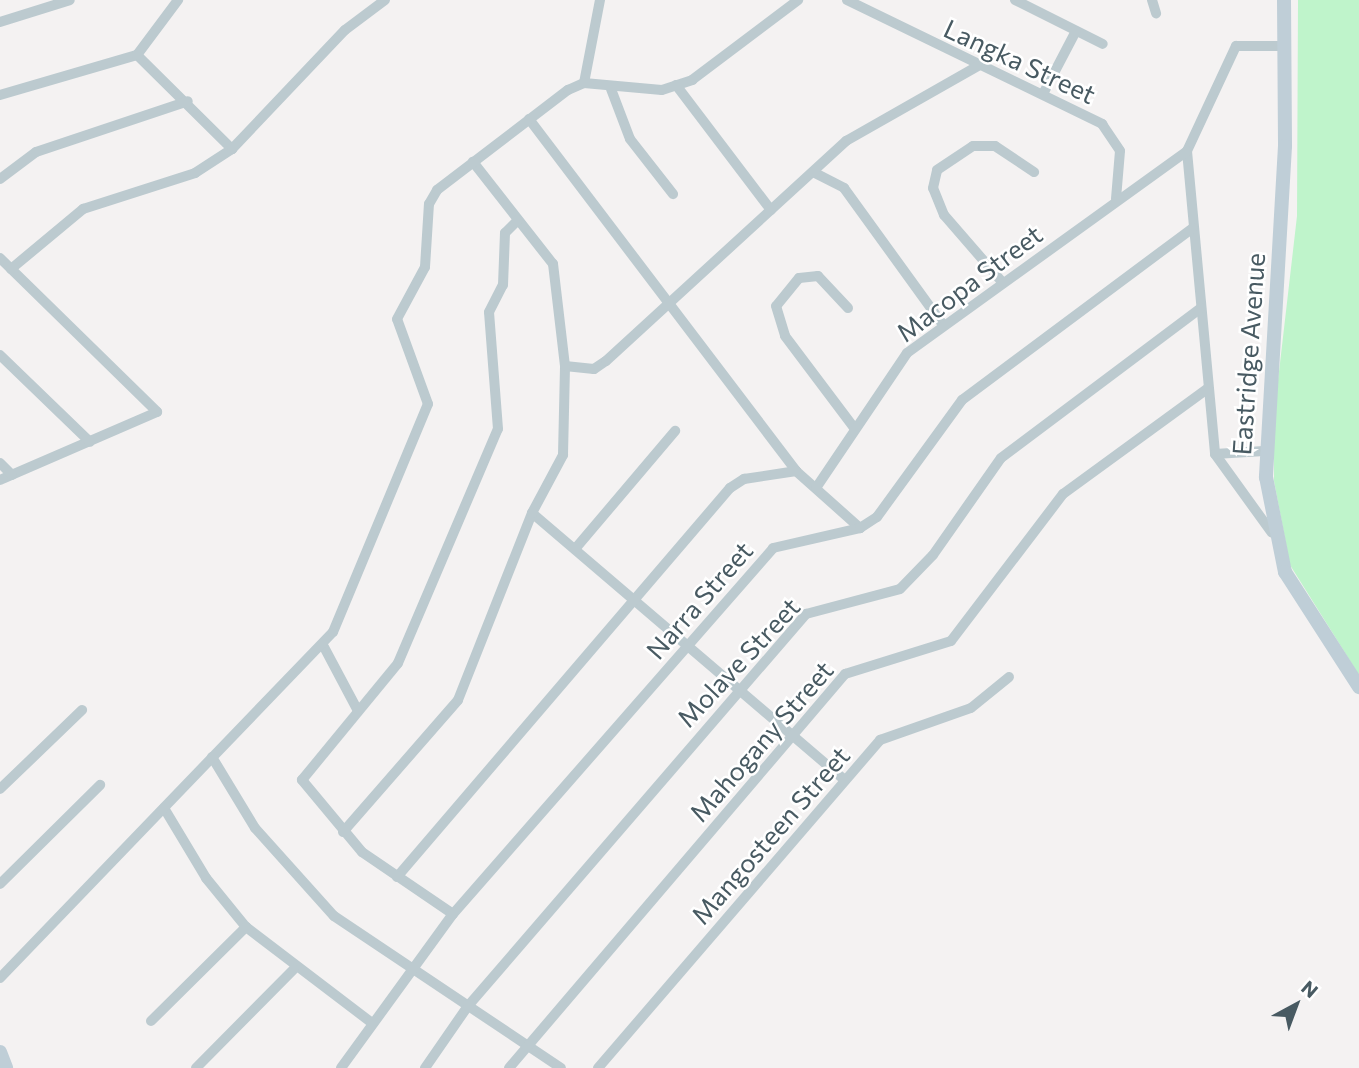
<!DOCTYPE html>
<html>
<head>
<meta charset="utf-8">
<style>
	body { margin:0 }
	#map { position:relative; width:1359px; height:1068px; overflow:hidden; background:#f4f2f2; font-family:Commissioner,sans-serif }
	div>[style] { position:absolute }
	.green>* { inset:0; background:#bff4cb }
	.street>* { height:10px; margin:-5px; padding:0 5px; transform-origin:5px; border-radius:5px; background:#bccacf }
	.secondary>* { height:14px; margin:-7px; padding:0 7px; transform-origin:7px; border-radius:7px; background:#bfced7 }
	span { translate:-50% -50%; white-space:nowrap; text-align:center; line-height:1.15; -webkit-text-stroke:5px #fff; paint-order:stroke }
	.street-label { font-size:26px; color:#485a62 }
	.north { position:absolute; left:1261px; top:970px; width:70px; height:70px; -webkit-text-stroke:5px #fff; paint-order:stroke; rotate:41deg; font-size:19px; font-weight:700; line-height:28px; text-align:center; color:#485a62 }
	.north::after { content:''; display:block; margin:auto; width:24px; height:32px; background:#485a62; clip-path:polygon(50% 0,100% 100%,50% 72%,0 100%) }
</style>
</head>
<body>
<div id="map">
	<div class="green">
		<div style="clip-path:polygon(1298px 0,1359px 0,1359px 675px,1290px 565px,1274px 481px,1274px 415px,1297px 216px)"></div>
	</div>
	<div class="street">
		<div style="left:847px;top:0;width:284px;rotate:25.9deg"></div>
		<div style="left:1102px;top:124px;width:32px;rotate:56deg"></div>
		<div style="left:1120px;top:151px;width:48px;rotate:94.8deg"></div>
		<div style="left:1015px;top:0;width:98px;rotate:26.6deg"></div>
		<div style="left:1152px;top:0;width:14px;rotate:73deg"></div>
		<div style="left:0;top:22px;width:73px;rotate:-17.4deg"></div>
		<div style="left:137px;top:55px;width:134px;rotate:44.7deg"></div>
		<div style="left:584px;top:83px;width:85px;rotate:-79.1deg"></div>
		<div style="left:676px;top:85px;width:157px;rotate:52.8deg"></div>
		<div style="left:611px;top:89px;width:53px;rotate:69.2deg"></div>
		<div style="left:630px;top:139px;width:70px;rotate:52deg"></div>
		<div style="left:1043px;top:94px;width:71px;rotate:-62.4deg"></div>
		<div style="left:0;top:95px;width:143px;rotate:-16.3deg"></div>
		<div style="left:137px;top:55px;width:69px;rotate:-53.3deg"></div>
		<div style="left:529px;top:119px;width:442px;rotate:52.8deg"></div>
		<div style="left:796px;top:471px;width:86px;rotate:41.7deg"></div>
		<div style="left:1187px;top:151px;width:304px;rotate:84.7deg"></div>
		<div style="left:1187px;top:151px;width:116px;rotate:-65deg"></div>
		<div style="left:1236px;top:46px;width:48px"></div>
		<div style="left:813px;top:172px;width:35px;rotate:27deg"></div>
		<div style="left:844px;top:188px;width:170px;rotate:54.1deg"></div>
		<div style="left:0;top:179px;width:45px;rotate:-36.9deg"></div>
		<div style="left:36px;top:152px;width:160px;rotate:-18.5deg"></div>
		<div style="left:0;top:258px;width:220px;rotate:44.4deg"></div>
		<div style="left:157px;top:412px;width:171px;rotate:156.6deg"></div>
		<div style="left:11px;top:269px;width:94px;rotate:-39.8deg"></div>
		<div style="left:83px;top:209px;width:118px;rotate:-17.8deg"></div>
		<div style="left:195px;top:173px;width:44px;rotate:-33deg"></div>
		<div style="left:232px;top:149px;width:164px;rotate:-46.5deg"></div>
		<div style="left:345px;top:30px;width:50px;rotate:-36.9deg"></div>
		<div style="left:1003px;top:283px;width:90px;rotate:-130.9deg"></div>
		<div style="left:944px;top:215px;width:29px;rotate:-112deg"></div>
		<div style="left:933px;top:188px;width:18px;rotate:-77deg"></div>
		<div style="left:937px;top:170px;width:43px;rotate:-33.7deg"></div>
		<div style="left:973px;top:146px;width:22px"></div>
		<div style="left:995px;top:146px;width:47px;rotate:33.7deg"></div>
		<div style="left:848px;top:308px;width:44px;rotate:-133.2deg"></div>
		<div style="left:818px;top:276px;width:19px;rotate:174deg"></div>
		<div style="left:799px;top:278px;width:36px;rotate:129deg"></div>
		<div style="left:776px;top:306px;width:31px;rotate:73deg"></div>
		<div style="left:785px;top:336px;width:116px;rotate:53deg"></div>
		<div style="left:0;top:355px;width:125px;rotate:44deg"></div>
		<div style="left:565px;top:366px;width:29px;rotate:6deg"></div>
		<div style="left:594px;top:369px;width:14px;rotate:-34deg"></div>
		<div style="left:606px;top:361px;width:326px;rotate:-42.5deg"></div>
		<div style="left:846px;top:141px;width:154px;rotate:-29.6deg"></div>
		<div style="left:1215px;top:454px;width:97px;rotate:54.2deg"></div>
		<div style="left:1215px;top:454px;width:49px;rotate:-3.5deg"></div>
		<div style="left:0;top:463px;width:17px;rotate:45deg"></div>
		<div style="left:816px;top:488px;width:163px;rotate:-56deg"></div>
		<div style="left:907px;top:353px;width:345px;rotate:-35.8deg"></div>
		<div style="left:532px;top:513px;width:411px;rotate:40.5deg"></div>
		<div style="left:575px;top:549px;width:155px;rotate:-49.7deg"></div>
		<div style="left:324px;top:647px;width:72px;rotate:62deg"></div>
		<div style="left:212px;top:757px;width:83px;rotate:58.8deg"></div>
		<div style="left:255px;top:828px;width:118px;rotate:48.1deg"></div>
		<div style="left:334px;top:916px;width:273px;rotate:33.8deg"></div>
		<div style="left:0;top:789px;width:114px;rotate:-43.9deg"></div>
		<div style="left:164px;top:808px;width:82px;rotate:59deg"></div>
		<div style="left:206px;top:878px;width:63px;rotate:50.8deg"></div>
		<div style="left:246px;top:927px;width:158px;rotate:37.3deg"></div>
		<div style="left:343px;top:832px;width:175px;rotate:-48.9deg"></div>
		<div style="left:458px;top:700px;width:201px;rotate:-68.4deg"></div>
		<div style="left:532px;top:513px;width:66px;rotate:-61.9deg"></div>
		<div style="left:563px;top:455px;width:89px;rotate:-88.7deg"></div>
		<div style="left:565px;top:366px;width:103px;rotate:-96.7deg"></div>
		<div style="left:553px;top:264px;width:130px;rotate:-128.1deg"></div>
		<div style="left:397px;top:877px;width:512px;rotate:-49.44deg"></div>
		<div style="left:730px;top:488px;width:17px;rotate:-33deg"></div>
		<div style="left:744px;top:479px;width:53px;rotate:-8.7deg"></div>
		<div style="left:0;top:884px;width:141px;rotate:-44.7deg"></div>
		<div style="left:453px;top:914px;width:110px;rotate:-145.7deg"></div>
		<div style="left:362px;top:852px;width:94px;rotate:-129.8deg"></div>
		<div style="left:302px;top:780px;width:151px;rotate:-50.6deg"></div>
		<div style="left:398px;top:663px;width:254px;rotate:-66.9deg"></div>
		<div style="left:498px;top:429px;width:117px;rotate:-94.4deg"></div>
		<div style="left:489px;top:312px;width:30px;rotate:-63deg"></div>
		<div style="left:503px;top:285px;width:52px;rotate:-87.8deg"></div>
		<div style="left:505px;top:233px;width:18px;rotate:-45deg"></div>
		<div style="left:0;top:978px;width:480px;rotate:-46.1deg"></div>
		<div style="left:333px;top:632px;width:247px;rotate:-67.4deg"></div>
		<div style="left:428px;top:404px;width:90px;rotate:-110deg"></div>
		<div style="left:397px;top:319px;width:59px;rotate:-61.7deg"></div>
		<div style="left:425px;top:267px;width:63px;rotate:-86.4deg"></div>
		<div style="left:429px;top:204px;width:16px;rotate:-60deg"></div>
		<div style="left:437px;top:190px;width:165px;rotate:-37.4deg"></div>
		<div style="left:568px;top:90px;width:17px;rotate:-24deg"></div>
		<div style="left:584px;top:83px;width:78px;rotate:5.1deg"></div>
		<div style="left:662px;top:90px;width:32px;rotate:-18deg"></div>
		<div style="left:692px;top:80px;width:133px;rotate:-37deg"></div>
		<div style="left:151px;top:1021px;width:134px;rotate:-44.7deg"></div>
		<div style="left:196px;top:1068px;width:139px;rotate:-45.3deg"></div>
		<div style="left:341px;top:1068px;width:190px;rotate:-54deg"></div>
		<div style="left:453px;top:914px;width:486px;rotate:-48.8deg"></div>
		<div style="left:773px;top:548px;width:89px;rotate:-12.9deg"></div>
		<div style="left:860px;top:528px;width:20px;rotate:-33deg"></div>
		<div style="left:877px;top:517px;width:145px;rotate:-54deg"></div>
		<div style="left:962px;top:400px;width:288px;rotate:-36.7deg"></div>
		<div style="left:425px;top:1068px;width:75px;rotate:-55.3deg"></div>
		<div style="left:468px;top:1006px;width:518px;rotate:-49.23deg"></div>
		<div style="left:806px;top:614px;width:97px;rotate:-14.9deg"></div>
		<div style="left:900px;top:589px;width:47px;rotate:-45.9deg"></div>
		<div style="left:933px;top:555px;width:118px;rotate:-55deg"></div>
		<div style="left:1001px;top:458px;width:250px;rotate:-36.9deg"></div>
		<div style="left:509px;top:1068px;width:518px;rotate:-49.54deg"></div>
		<div style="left:845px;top:674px;width:111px;rotate:-17.3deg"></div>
		<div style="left:951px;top:641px;width:185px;rotate:-52.7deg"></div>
		<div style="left:1063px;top:494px;width:178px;rotate:-36.1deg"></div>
		<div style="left:598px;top:1068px;width:433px;rotate:-49.3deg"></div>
		<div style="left:880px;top:740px;width:96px;rotate:-19.4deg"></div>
		<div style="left:971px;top:708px;width:49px;rotate:-39.2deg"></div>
	</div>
	<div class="secondary">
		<div style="left:1284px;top:0;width:146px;rotate:89.6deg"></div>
		<div style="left:1285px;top:146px;width:332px;rotate:93.3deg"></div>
		<div style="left:1266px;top:477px;width:97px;rotate:78.7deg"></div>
		<div style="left:1285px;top:572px;width:137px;rotate:57.2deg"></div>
		<div style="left:0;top:1052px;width:17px;rotate:69deg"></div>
	</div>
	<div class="street-label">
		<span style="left:1020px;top:61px;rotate:25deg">Langka Street</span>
		<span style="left:969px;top:283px;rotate:-37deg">Macopa Street</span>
		<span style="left:1248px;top:354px;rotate:-86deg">Eastridge Avenue</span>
		<span style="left:699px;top:600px;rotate:-49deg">Narra Street</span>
		<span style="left:738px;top:662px;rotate:-47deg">Molave Street</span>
		<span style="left:761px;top:741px;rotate:-49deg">Mahogany Street</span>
		<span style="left:770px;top:835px;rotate:-49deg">Mangosteen Street</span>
	</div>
	<div class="north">N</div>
</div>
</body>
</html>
